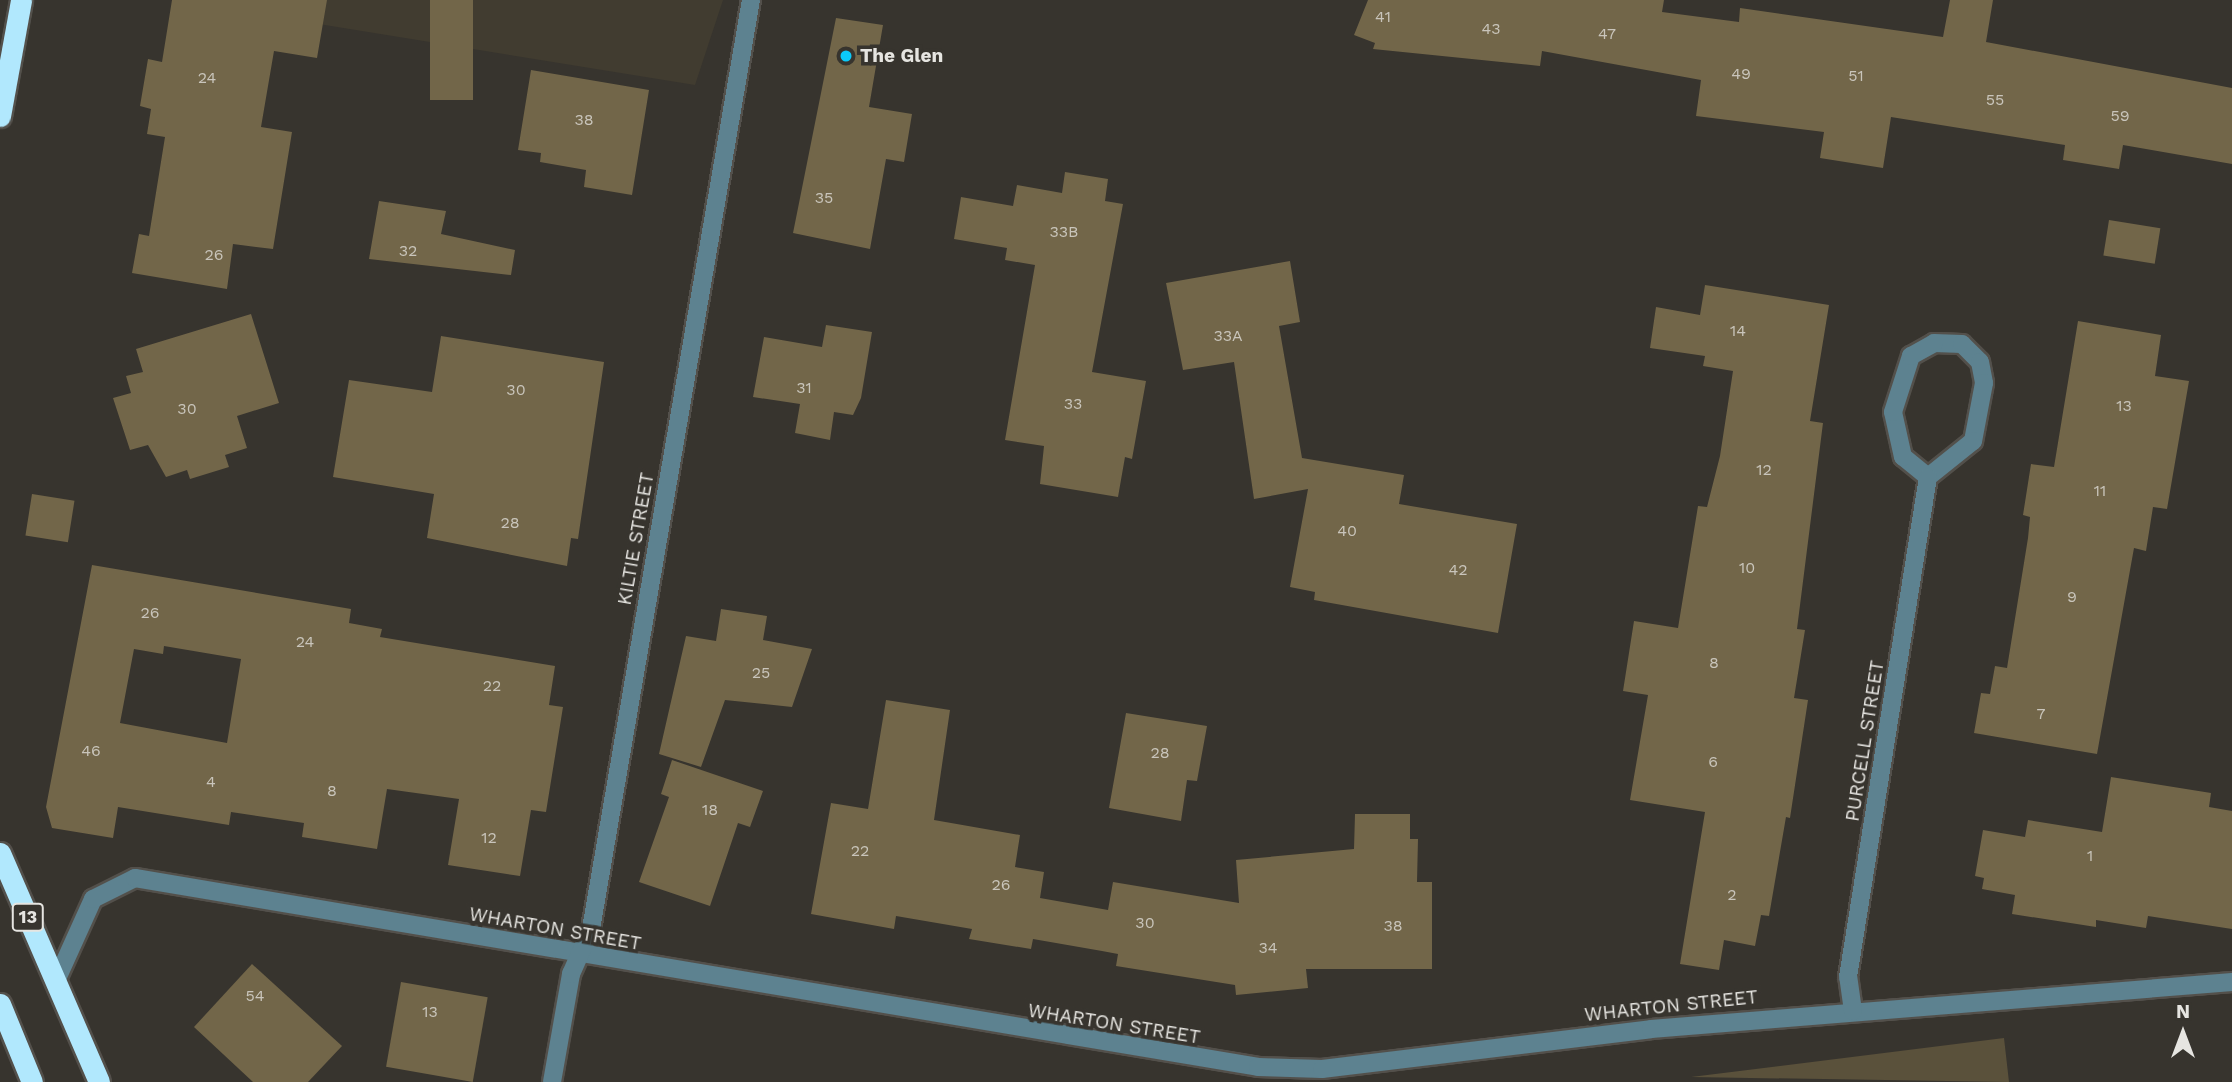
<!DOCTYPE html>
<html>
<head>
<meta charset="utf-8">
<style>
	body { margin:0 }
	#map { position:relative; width:2232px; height:1082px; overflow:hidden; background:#37342e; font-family:"Work Sans",sans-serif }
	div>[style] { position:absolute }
	.built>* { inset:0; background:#413c30 }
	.green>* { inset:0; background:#5a513b }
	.building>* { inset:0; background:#726649; transform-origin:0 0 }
	.roads { filter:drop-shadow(2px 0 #53504b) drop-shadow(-2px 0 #53504b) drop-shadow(0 2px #53504b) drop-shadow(0 -2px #53504b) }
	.minor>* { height:18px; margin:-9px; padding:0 9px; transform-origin:9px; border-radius:9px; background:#5d8290 }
	.highway>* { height:21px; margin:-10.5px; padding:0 10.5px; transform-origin:10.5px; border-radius:10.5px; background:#b1e8fd }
	.dots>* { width:19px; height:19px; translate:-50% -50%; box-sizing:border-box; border:4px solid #37342e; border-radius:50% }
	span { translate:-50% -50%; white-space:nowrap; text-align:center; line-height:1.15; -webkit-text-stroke:7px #37342e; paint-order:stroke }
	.number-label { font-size:16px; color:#c9c5bb }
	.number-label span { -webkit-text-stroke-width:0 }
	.shield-label span { padding:2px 5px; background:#37342e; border:2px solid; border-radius:5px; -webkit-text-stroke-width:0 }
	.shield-label { font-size:18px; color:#e6e5e1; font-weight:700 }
	.poi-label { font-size:19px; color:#e6e5e1; font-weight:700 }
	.left { translate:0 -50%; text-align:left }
	.street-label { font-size:19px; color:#e6e5e1 }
	.north { position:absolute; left:2148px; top:998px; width:70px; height:70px; -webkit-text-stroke:5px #37342e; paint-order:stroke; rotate:0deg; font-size:19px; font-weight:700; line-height:28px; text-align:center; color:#e6e5e1 }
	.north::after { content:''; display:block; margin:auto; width:24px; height:32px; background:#e6e5e1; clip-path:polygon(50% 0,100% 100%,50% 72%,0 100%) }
</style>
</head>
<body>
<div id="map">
	<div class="built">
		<div style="clip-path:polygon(171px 0,723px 0,695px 85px)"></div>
	</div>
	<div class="green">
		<div style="clip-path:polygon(2004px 1038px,2009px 1082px,1691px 1077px,1812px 1062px)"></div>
	</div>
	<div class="building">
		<div style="clip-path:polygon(172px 0,327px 0,317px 58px,274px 51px,261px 127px,292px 132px,273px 249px,233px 244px,227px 289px,132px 273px,139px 234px,149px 236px,165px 137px,147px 134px,151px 109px,140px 106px,148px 59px,162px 62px)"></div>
		<div style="left:430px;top:0;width:43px;height:100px"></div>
		<div style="clip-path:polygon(1368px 0,1664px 0,1662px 12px,1739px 22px,1740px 8px,1943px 37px,1950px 0,1993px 0,1986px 42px,2232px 88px,2232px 164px,2123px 145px,2119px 169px,2063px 160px,2065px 145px,1891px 117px,1883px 168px,1820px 158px,1824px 132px,1696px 116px,1701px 80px,1542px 51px,1540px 66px,1373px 49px,1375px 43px,1354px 35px)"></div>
		<div style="clip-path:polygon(836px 18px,883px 25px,869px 107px,912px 114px,904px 162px,886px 159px,870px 249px,793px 233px)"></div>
		<div style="clip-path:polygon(531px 70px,649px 90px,632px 195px,584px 187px,586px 170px,540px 162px,541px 153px,518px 150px)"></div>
		<div style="clip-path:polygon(1065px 172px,1108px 179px,1105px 201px,1123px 204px,1092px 372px,1146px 381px,1132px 459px,1125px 457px,1118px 497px,1040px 484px,1044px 446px,1005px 440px,1035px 265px,1005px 260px,1007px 248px,954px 239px,961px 197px,1013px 206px,1017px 185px,1062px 193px)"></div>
		<div style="clip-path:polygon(379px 201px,446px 211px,441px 234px,515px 250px,511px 275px,369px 259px)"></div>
		<div style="left:2109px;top:220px;width:52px;height:36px;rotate:9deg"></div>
		<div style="clip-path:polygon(1290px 261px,1300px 322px,1279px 326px,1302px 458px,1404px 475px,1399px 504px,1517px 524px,1498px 633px,1314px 600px,1315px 592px,1290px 587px,1308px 489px,1254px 499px,1234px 362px,1183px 370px,1166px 283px)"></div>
		<div style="clip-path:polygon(1705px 285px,1829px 305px,1810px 421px,1823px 423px,1797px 629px,1805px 630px,1794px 698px,1808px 700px,1790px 818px,1786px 817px,1769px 916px,1761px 915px,1755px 946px,1724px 940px,1719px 970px,1680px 964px,1705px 812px,1630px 800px,1648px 695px,1623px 691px,1634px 621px,1678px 628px,1698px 506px,1707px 507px,1720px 456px,1733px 371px,1703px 366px,1705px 356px,1650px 348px,1656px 307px,1700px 315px)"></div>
		<div style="clip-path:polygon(251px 314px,279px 403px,237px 416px,247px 448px,225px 455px,229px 467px,190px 479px,187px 470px,166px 477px,148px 445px,130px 450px,113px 398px,131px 393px,126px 376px,143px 372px,136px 349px)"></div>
		<div style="clip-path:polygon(2078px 321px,2161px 335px,2155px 376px,2189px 381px,2167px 509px,2153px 507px,2146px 551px,2134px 548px,2097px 754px,1974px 733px,1981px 693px,1990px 694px,1995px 666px,2007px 668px,2028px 538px,2030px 517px,2023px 515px,2031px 464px,2054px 467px)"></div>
		<div style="clip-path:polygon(826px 325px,872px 332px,861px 398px,853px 415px,834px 412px,830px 440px,795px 433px,800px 404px,753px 397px,764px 337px,822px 347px)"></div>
		<div style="clip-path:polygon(441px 336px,604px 362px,578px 539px,571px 538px,567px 566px,427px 538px,434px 494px,333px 477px,349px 380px,432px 392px)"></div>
		<div style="left:32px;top:494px;width:43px;height:42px;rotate:9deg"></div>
		<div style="clip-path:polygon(evenodd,92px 565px,351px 609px,349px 623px,382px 629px,380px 637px,555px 666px,549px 705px,563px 707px,546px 812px,531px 810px,520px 876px,448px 865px,459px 799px,387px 789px,377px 849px,302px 837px,304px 823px,231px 812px,229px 825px,118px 807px,113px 838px,52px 828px,46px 807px,92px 565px,164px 646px,241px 659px,227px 743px,120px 723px,134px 649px,163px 654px,164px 646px)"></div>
		<div style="clip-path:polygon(721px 609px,767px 616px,763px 640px,812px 649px,792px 707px,725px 700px,701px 767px,659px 754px,686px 636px,716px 641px)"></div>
		<div style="clip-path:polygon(886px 700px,950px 710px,934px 820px,1020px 835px,1015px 867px,1044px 872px,1040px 898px,1108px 910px,1113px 882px,1239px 903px,1236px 860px,1354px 849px,1355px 814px,1410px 814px,1410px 839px,1418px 839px,1417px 882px,1432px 882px,1432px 969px,1306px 969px,1308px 988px,1236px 995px,1235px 985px,1116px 966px,1118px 954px,1102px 951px,1033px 939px,1031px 949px,969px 939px,972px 929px,896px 916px,894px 929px,811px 914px,831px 803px,868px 809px)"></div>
		<div style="clip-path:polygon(1126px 713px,1207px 726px,1197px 781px,1187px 780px,1181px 821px,1109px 808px)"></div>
		<div style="clip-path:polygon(672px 760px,763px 791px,750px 827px,738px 823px,710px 906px,639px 882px,669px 797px,661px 794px)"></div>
		<div style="clip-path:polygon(2111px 777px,2211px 793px,2209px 807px,2232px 811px,2232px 929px,2148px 916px,2146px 928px,2096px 920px,2096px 927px,2012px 914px,2015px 895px,1982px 889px,1984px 878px,1975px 876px,1983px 830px,2025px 837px,2028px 820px,2102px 832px)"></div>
		<div style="clip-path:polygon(252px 964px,342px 1046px,308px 1082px,253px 1082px,194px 1027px)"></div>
		<div style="left:401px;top:982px;width:88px;height:86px;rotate:10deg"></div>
	</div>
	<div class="roads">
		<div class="minor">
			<div style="left:1934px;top:343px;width:28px;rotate:2deg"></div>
			<div style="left:1962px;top:344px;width:25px;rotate:45deg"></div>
			<div style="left:1980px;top:362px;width:21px;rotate:79deg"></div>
			<div style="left:1984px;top:383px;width:59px;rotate:100.7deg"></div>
			<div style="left:1973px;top:441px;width:58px;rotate:141.3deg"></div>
			<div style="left:1928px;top:477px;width:32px;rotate:-141deg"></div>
			<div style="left:1903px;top:457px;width:46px;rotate:-102.5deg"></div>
			<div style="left:1893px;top:412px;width:59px;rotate:-72.2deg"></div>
			<div style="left:1911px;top:356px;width:26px;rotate:-29deg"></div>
			<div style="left:56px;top:981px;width:90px;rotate:-65.7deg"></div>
			<div style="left:93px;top:899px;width:47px;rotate:-26.6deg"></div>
			<div style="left:135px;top:878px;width:1139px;rotate:9.55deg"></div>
			<div style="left:1258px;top:1067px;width:64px;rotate:1.8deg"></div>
			<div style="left:1322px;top:1069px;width:331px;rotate:-6.9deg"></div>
			<div style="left:1651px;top:1029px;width:583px;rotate:-4.62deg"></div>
			<div style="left:1853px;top:1011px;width:34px;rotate:-98deg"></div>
			<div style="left:1848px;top:977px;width:506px;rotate:-80.91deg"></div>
			<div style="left:552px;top:1082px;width:110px;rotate:-80deg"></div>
			<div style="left:571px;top:974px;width:49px;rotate:-66deg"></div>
			<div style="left:591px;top:929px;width:943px;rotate:-80.23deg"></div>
		</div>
		<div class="highway">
			<div style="left:0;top:116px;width:118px;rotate:-79.7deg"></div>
			<div style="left:0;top:853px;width:249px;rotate:66.6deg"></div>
			<div style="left:0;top:1004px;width:84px;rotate:67.7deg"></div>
		</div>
	</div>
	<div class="dots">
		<div style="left:846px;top:56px;background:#0bcafa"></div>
	</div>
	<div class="number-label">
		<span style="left:1383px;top:17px">41</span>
		<span style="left:1491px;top:29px">43</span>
		<span style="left:1607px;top:34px">47</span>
		<span style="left:1741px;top:74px">49</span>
		<span style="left:1856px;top:76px">51</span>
		<span style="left:207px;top:78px">24</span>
		<span style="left:1995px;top:100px">55</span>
		<span style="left:2120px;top:116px">59</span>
		<span style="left:584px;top:120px">38</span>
		<span style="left:824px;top:198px">35</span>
		<span style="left:1064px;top:232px">33B</span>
		<span style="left:408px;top:251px">32</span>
		<span style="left:214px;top:255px">26</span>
		<span style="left:1738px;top:331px">14</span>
		<span style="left:1228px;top:336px">33A</span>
		<span style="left:804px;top:388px">31</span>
		<span style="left:516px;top:390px">30</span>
		<span style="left:1073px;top:404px">33</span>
		<span style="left:2124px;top:406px">13</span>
		<span style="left:187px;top:409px">30</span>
		<span style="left:1764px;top:470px">12</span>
		<span style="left:2100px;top:491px">11</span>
		<span style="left:510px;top:523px">28</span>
		<span style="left:1347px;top:531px">40</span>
		<span style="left:1747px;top:568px">10</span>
		<span style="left:1458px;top:570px">42</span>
		<span style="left:2072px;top:597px">9</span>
		<span style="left:150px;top:613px">26</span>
		<span style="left:305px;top:642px">24</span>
		<span style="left:1714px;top:663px">8</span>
		<span style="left:761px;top:673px">25</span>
		<span style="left:492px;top:686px">22</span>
		<span style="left:2041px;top:714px">7</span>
		<span style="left:91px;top:751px">46</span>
		<span style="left:1160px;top:753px">28</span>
		<span style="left:1713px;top:762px">6</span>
		<span style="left:211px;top:782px">4</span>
		<span style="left:332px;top:791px">8</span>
		<span style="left:710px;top:810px">18</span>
		<span style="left:489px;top:838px">12</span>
		<span style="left:860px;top:851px">22</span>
		<span style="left:2090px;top:856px">1</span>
		<span style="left:1001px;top:885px">26</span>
		<span style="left:1732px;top:895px">2</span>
		<span style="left:1145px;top:923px">30</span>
		<span style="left:1393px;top:926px">38</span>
		<span style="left:1268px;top:948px">34</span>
		<span style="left:255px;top:996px">54</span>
		<span style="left:430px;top:1012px">13</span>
	</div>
	<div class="shield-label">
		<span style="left:28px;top:917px">13</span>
	</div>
	<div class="poi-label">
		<span class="left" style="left:860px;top:56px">The Glen</span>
	</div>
	<div class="street-label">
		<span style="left:636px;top:539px;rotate:-80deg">KILTIE STREET</span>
		<span style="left:1865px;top:741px;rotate:-81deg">PURCELL STREET</span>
		<span style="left:555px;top:929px;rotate:10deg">WHARTON STREET</span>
		<span style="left:1671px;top:1006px;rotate:-6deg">WHARTON STREET</span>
		<span style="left:1114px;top:1024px;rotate:9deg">WHARTON STREET</span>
	</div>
	<div class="north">N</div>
</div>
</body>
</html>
